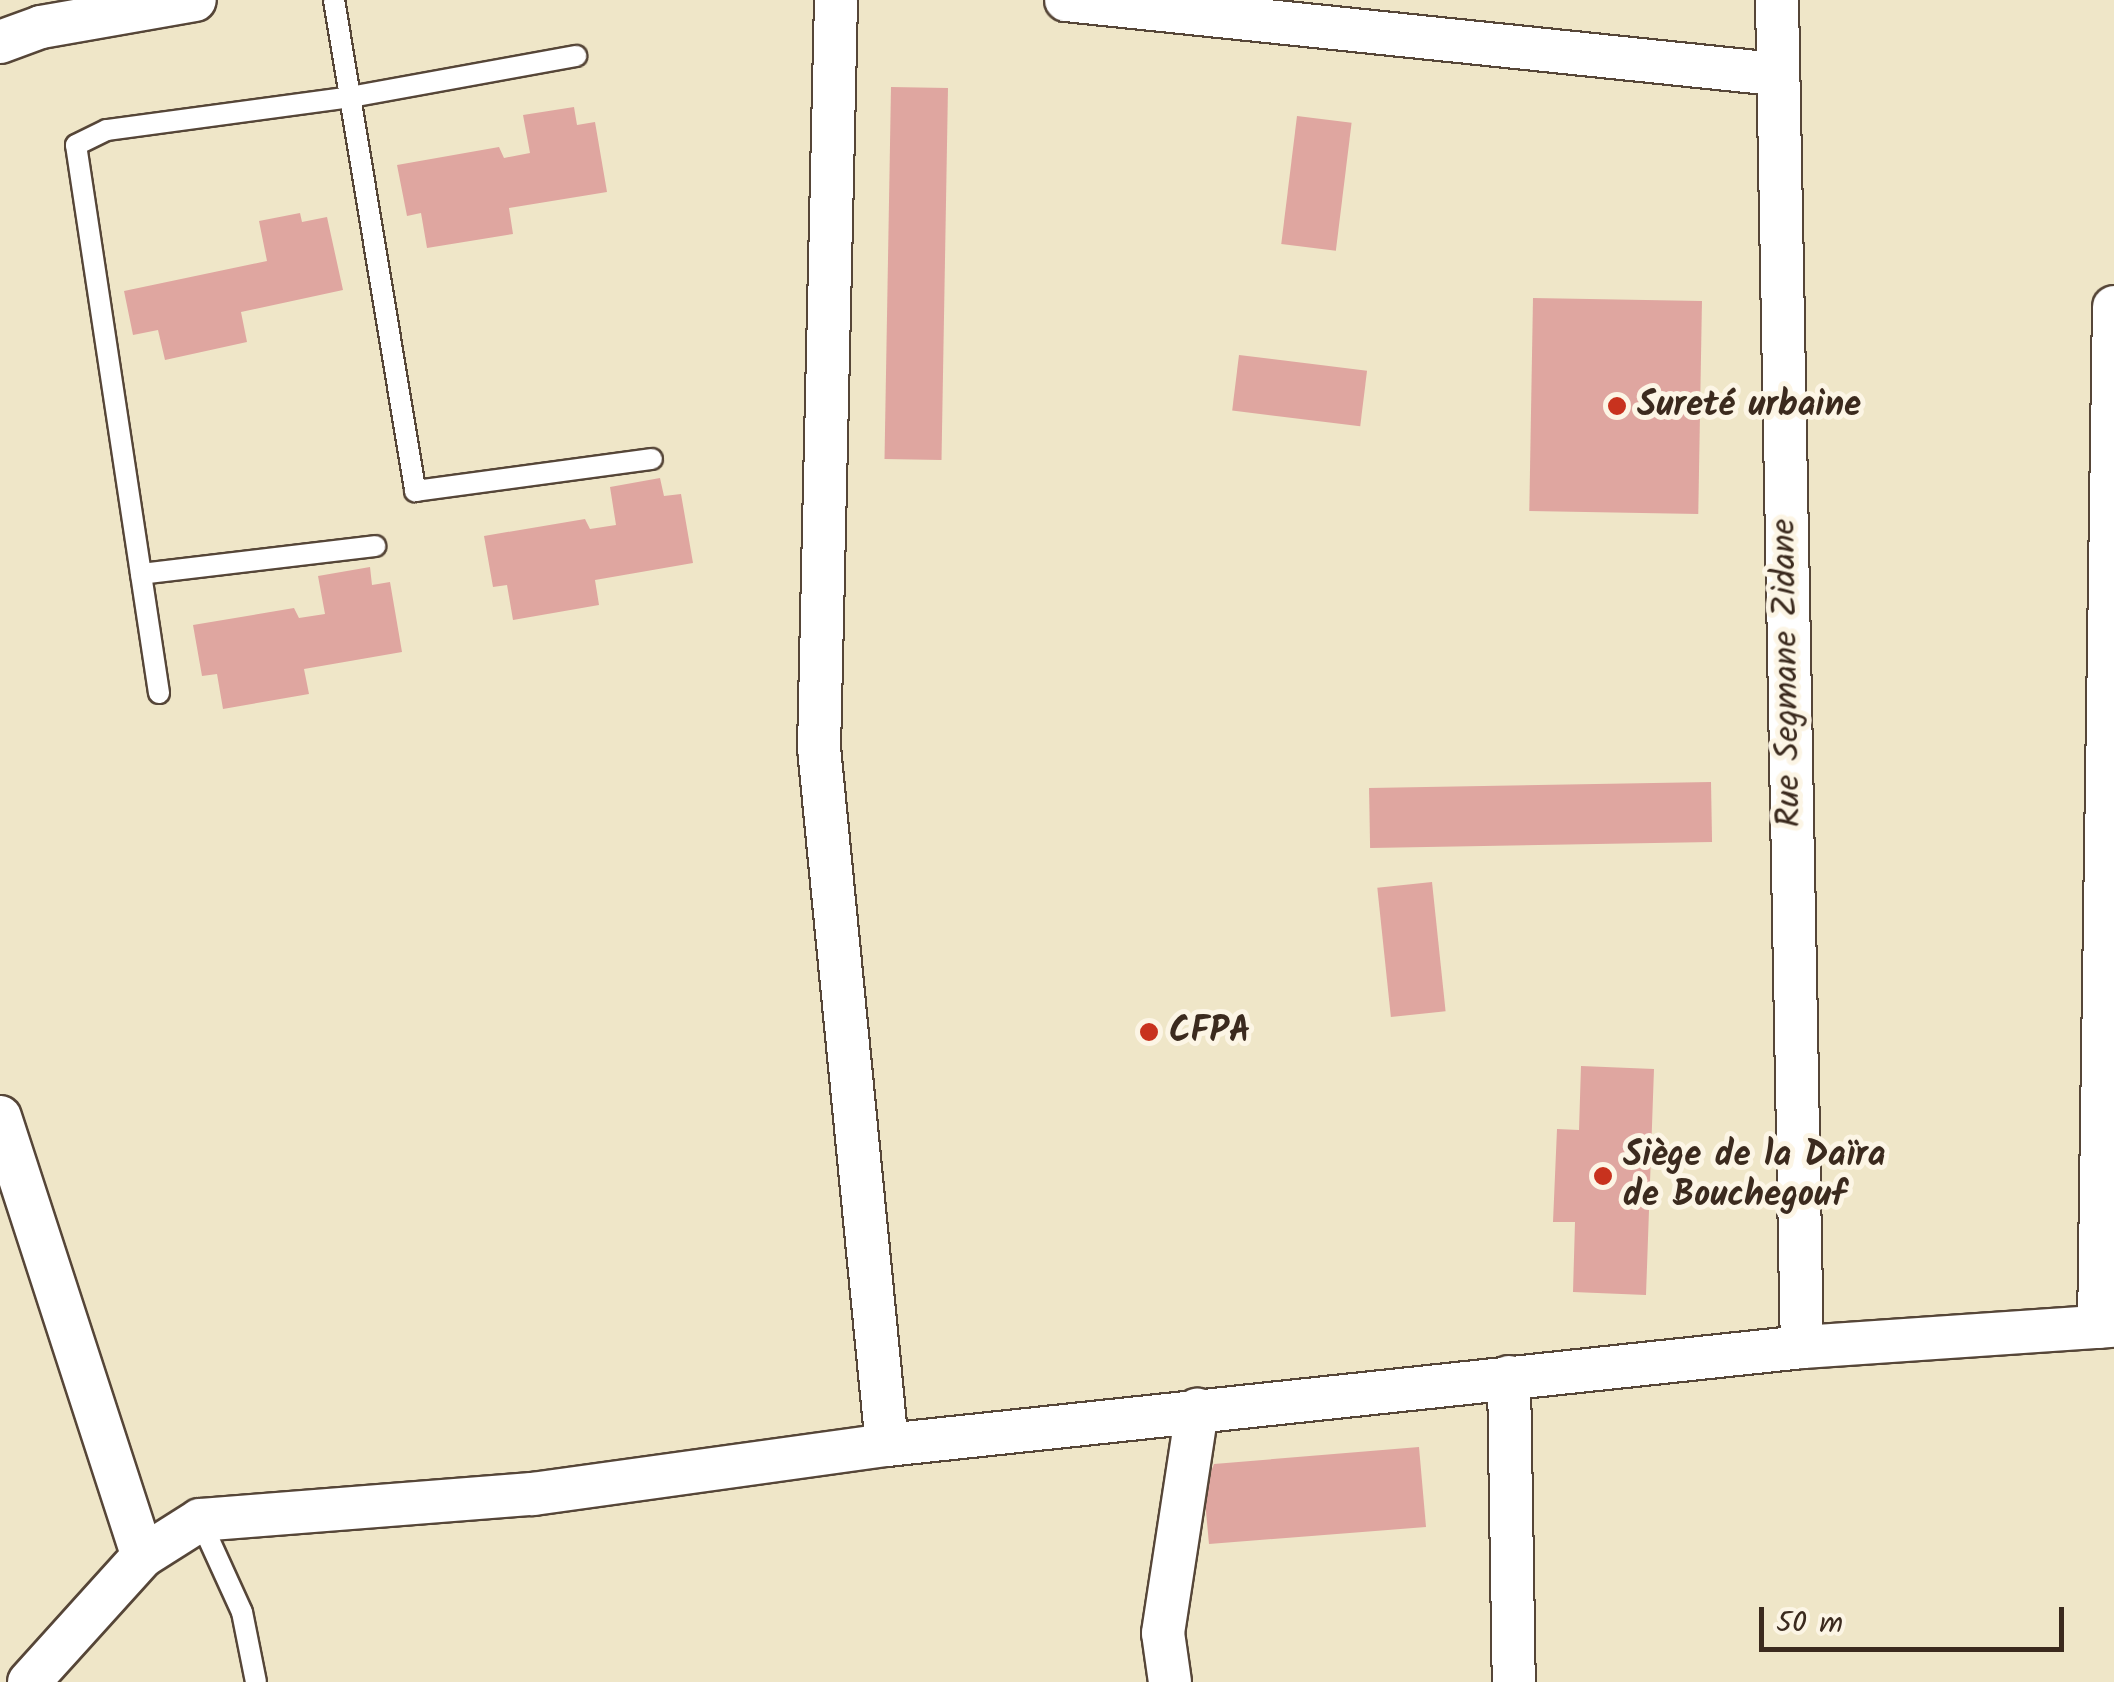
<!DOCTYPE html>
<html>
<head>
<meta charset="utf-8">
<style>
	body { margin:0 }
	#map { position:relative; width:2114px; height:1682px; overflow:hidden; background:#efe6c8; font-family:Kalam,sans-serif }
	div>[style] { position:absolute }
	.building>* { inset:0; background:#dfa6a0; transform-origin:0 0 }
	.roads { filter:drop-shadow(2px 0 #564638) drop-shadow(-2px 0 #564638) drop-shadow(0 2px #564638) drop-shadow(0 -2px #564638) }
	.service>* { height:20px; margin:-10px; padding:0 10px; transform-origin:10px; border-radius:10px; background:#fff }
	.minor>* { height:42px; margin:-21px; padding:0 21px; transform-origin:21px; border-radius:21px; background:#fff }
	.dots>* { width:28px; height:28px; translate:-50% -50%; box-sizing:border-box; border:5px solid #fcf5e5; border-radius:50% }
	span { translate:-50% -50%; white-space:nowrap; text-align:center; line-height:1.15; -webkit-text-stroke:10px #fcf5e5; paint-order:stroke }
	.poi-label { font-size:35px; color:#3b2a1e; font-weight:700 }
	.left { translate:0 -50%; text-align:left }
	.street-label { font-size:35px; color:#3b2a1e }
	.scale { position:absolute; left:1759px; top:1607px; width:305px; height:45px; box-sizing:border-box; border:5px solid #3b2a1e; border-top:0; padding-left:12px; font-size:30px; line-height:35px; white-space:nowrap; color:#3b2a1e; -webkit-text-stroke:8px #fcf5e5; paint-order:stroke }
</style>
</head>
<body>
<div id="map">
	<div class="building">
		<div style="left:891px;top:87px;width:57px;height:372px;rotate:1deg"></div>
		<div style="clip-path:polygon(574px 107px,577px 125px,595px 122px,607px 192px,509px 208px,513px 234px,427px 248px,421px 213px,407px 216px,397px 165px,499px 147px,504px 158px,530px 153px,523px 115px)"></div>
		<div style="left:1297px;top:116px;width:55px;height:129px;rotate:7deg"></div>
		<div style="clip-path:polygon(300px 213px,302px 222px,327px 217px,343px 290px,241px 312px,247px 342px,165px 360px,158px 330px,133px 335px,124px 291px,267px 261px,259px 221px)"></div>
		<div style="left:1533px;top:298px;width:169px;height:213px;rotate:1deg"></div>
		<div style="left:1239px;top:355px;width:129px;height:56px;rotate:7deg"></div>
		<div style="clip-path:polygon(660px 478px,664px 496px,681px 494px,693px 563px,595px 580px,599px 605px,513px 620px,507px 585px,493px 587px,484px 536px,585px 519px,590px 529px,616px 525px,610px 487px)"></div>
		<div style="clip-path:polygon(370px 567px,372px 585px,390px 582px,402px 652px,304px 669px,309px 694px,223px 709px,217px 674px,202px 676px,193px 625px,294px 608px,299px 618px,325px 614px,318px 576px)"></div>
		<div style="left:1711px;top:782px;width:60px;height:342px;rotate:89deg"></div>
		<div style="left:1432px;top:882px;width:130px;height:55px;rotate:84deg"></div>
		<div style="clip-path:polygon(1581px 1066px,1654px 1069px,1646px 1295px,1573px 1292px,1575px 1222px,1553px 1222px,1557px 1129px,1579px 1130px)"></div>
		<div style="clip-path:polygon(1419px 1447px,1426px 1527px,1209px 1544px,1204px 1490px,1214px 1464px)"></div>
	</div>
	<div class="roads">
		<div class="service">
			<div style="left:334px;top:0;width:498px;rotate:80.6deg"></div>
			<div style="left:415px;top:491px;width:239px;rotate:-7.7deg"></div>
			<div style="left:141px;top:574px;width:236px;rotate:-6.8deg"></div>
			<div style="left:159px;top:693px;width:554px;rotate:-98.61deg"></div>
			<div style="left:76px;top:145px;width:34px;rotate:-26deg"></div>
			<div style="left:107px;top:130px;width:245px;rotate:-7.7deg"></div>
			<div style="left:350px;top:97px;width:230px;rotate:-10.3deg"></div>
			<div style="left:200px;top:1520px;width:101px;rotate:65.5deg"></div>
			<div style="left:242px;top:1612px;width:71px;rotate:78.7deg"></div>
		</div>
		<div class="minor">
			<div style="left:836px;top:0;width:748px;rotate:91.3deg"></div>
			<div style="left:819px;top:748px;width:700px;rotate:84.43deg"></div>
			<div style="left:887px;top:1445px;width:920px;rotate:-6.11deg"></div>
			<div style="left:1802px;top:1347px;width:313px;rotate:-3.9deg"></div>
			<div style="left:1066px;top:0;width:713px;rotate:5.96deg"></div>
			<div style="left:1777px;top:0;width:1347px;rotate:88.94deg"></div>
			<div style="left:0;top:42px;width:44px;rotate:-20.1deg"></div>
			<div style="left:41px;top:27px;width:156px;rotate:-9.9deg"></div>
			<div style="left:0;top:1117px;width:462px;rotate:72deg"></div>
			<div style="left:2099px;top:1327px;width:1020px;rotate:-89.16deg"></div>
			<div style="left:1509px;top:1377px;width:305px;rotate:89.1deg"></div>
			<div style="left:29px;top:1682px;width:170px;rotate:-47.9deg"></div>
			<div style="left:143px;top:1556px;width:67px;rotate:-32.3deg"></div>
			<div style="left:200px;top:1520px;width:334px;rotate:-4.5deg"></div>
			<div style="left:533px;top:1494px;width:357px;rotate:-7.9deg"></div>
			<div style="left:1170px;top:1682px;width:49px;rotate:-98.1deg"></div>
			<div style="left:1163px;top:1633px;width:226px;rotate:-81.3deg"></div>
		</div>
	</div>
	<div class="dots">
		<div style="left:1617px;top:406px;background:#c8321e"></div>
		<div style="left:1149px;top:1032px;background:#c8321e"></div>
		<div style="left:1603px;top:1176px;background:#c8321e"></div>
	</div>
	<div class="poi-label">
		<span class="left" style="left:1637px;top:406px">Sureté urbaine</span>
		<span class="left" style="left:1169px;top:1032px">CFPA</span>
		<span class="left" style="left:1623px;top:1176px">Siège de la Daïra<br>de Bouchegouf</span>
	</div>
	<div class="street-label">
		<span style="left:1788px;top:673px;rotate:-91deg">Rue Segmane Zidane</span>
	</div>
	<div class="scale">50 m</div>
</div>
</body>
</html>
